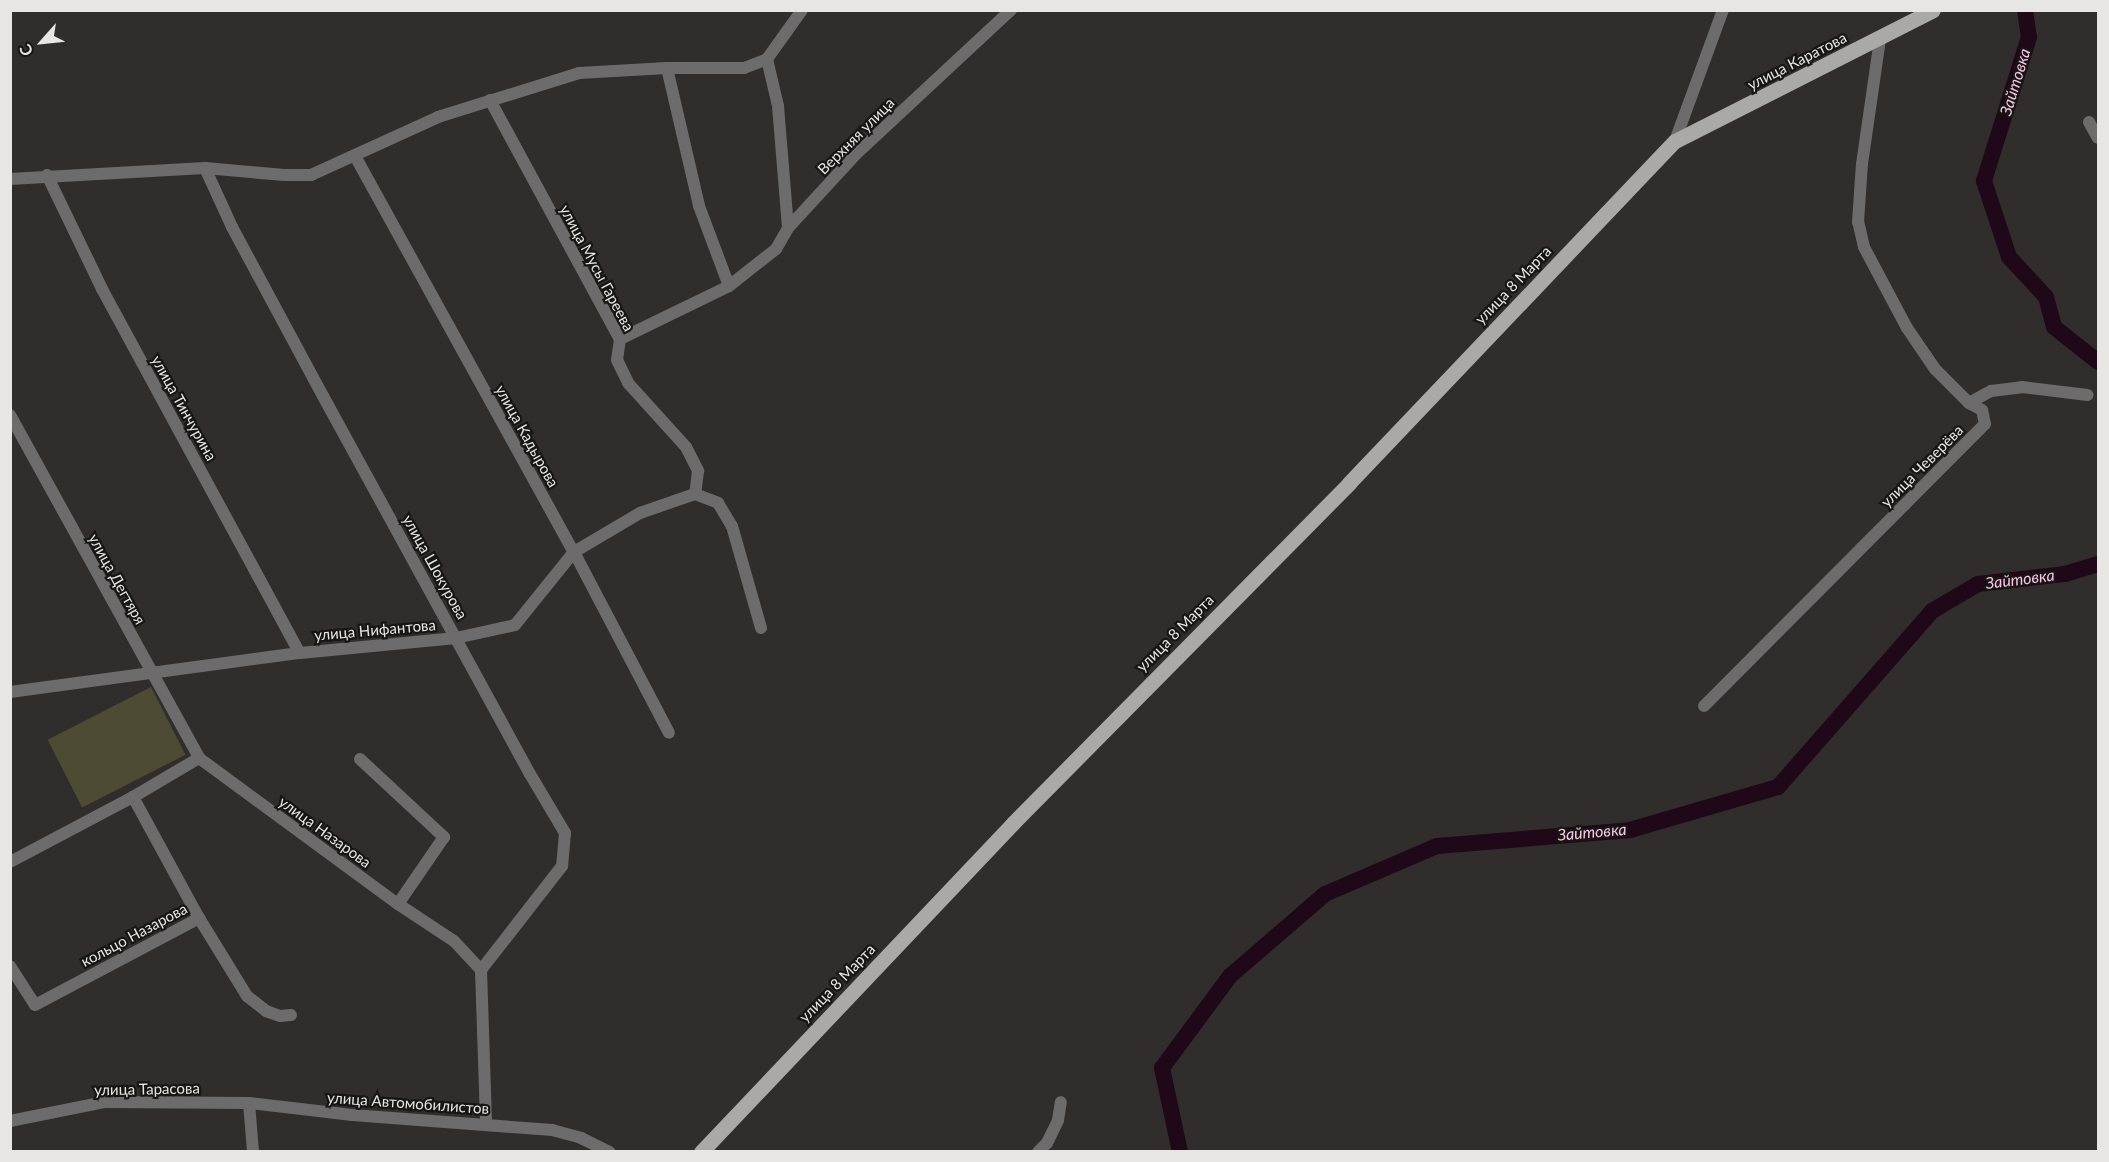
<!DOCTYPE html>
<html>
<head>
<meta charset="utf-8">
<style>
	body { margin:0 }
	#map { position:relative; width:2109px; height:1162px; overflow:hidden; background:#302d2c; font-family:Lato,sans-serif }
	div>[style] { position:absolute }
	.green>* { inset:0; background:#4e4b34; transform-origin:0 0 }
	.river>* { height:16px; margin:-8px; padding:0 8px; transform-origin:8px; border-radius:8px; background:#1f0919 }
	.minor>* { height:12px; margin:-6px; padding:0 6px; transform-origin:6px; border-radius:6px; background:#6d6b6b }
	.major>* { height:15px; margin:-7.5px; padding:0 7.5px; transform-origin:7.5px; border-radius:7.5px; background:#aba8a8 }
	span { translate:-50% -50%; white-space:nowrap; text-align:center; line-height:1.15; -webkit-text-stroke:4.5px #171615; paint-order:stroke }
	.street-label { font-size:15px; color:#e8e6e5 }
	.water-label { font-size:16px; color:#fac5e9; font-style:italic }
	.frame { position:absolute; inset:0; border:12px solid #e8e6e5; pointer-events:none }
	.north { position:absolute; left:12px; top:12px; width:60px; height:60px; -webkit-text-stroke:4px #171615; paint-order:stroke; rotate:243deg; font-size:16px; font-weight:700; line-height:24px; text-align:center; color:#e8e6e5 }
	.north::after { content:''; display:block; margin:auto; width:21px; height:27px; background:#e8e6e5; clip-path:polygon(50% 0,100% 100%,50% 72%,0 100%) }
</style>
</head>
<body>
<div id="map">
	<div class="green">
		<div style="left:151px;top:687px;width:76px;height:116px;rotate:63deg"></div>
	</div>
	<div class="river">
		<div style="left:2025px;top:10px;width:27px;rotate:82deg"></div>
		<div style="left:2029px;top:37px;width:151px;rotate:107.4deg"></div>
		<div style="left:1984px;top:181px;width:80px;rotate:71.8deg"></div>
		<div style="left:2009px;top:257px;width:54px;rotate:47.2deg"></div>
		<div style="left:2046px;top:297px;width:31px;rotate:75deg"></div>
		<div style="left:2054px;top:327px;width:56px;rotate:38.5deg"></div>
		<div style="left:1180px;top:1152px;width:86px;rotate:-102.1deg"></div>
		<div style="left:1162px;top:1068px;width:114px;rotate:-53.5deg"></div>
		<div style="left:1230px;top:976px;width:125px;rotate:-40.8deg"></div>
		<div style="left:1325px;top:894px;width:122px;rotate:-23.2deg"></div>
		<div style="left:1437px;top:846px;width:194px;rotate:-4.7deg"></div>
		<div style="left:1630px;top:830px;width:154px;rotate:-16.2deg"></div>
		<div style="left:1778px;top:787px;width:234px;rotate:-48.8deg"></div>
		<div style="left:1932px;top:611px;width:53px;rotate:-30.4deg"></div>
		<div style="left:1978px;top:584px;width:88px;rotate:-6.6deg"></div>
		<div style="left:2065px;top:574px;width:34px;rotate:-17deg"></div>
	</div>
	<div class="minor">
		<div style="left:767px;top:59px;width:48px;rotate:76.8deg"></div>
		<div style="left:778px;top:106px;width:122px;rotate:85.3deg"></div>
		<div style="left:667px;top:68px;width:142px;rotate:76.9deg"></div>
		<div style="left:699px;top:206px;width:85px;rotate:69.4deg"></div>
		<div style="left:490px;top:100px;width:272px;rotate:61.5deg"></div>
		<div style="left:620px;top:339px;width:21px;rotate:98deg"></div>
		<div style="left:617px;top:360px;width:25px;rotate:64deg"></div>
		<div style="left:628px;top:383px;width:86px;rotate:47.8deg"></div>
		<div style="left:686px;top:447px;width:27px;rotate:63deg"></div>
		<div style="left:698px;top:471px;width:23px;rotate:97deg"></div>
		<div style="left:695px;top:494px;width:25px;rotate:21deg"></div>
		<div style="left:718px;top:503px;width:27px;rotate:59deg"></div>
		<div style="left:732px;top:526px;width:106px;rotate:74.1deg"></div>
		<div style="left:2089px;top:122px;width:18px;rotate:61deg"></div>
		<div style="left:1675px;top:141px;width:140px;rotate:-69.9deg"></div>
		<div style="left:355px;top:156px;width:453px;rotate:61.1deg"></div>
		<div style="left:574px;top:552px;width:204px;rotate:62.3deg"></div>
		<div style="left:205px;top:168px;width:65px;rotate:65.4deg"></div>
		<div style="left:232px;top:227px;width:192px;rotate:61.7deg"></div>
		<div style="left:323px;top:396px;width:431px;rotate:61.3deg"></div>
		<div style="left:530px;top:774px;width:69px;rotate:59.3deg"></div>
		<div style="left:565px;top:833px;width:33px;rotate:95deg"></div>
		<div style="left:562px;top:866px;width:132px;rotate:127.9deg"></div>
		<div style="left:47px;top:175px;width:127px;rotate:64.2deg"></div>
		<div style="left:102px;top:289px;width:414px;rotate:61.5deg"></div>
		<div style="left:10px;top:179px;width:195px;rotate:-3.2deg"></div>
		<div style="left:205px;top:168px;width:79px;rotate:5.1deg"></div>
		<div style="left:284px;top:175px;width:27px"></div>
		<div style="left:311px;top:175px;width:140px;rotate:-24.5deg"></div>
		<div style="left:438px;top:117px;width:148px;rotate:-17.3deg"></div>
		<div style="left:579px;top:73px;width:88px;rotate:-3.3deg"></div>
		<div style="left:667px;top:68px;width:77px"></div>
		<div style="left:744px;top:68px;width:25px;rotate:-21deg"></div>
		<div style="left:767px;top:59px;width:60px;rotate:-54.5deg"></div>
		<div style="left:620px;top:339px;width:121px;rotate:-25.9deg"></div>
		<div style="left:729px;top:286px;width:60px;rotate:-38.2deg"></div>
		<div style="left:776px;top:249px;width:24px;rotate:-60deg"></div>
		<div style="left:788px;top:228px;width:100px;rotate:-47.4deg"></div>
		<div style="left:856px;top:154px;width:212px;rotate:-42.9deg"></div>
		<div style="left:1969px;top:403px;width:25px;rotate:-29deg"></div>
		<div style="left:1991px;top:391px;width:31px;rotate:-7deg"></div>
		<div style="left:2022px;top:387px;width:66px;rotate:6.9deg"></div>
		<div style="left:10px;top:415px;width:392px;rotate:61.1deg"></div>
		<div style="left:10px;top:692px;width:293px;rotate:-7.7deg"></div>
		<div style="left:300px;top:653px;width:157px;rotate:-5.5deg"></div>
		<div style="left:456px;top:638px;width:60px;rotate:-12.4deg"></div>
		<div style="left:515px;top:625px;width:94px;rotate:-51.1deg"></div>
		<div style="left:574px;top:552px;width:77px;rotate:-30.6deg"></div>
		<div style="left:640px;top:513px;width:58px;rotate:-19.1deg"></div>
		<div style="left:1704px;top:706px;width:398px;rotate:-45.1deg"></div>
		<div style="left:1985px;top:424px;width:14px;rotate:-102deg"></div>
		<div style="left:1982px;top:410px;width:15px;rotate:-152deg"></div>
		<div style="left:1969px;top:403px;width:48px;rotate:-135deg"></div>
		<div style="left:1935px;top:369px;width:50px;rotate:-124.3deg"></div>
		<div style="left:1907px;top:328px;width:92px;rotate:-118deg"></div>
		<div style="left:1864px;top:247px;width:26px;rotate:-103deg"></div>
		<div style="left:1858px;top:222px;width:58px;rotate:-86.1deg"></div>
		<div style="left:1862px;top:164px;width:126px;rotate:-81.8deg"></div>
		<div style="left:360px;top:759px;width:115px;rotate:42.9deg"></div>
		<div style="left:444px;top:837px;width:81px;rotate:124.5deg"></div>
		<div style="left:10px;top:862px;width:139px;rotate:-27.9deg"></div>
		<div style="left:133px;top:797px;width:77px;rotate:-30.6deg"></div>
		<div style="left:199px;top:758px;width:247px;rotate:36.3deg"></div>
		<div style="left:398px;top:904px;width:67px;rotate:33.5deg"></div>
		<div style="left:454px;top:941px;width:40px;rotate:47deg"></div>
		<div style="left:481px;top:970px;width:154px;rotate:88.1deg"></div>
		<div style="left:199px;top:918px;width:92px;rotate:58.4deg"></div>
		<div style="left:247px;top:996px;width:24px;rotate:38deg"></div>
		<div style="left:266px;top:1011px;width:15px;rotate:20deg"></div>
		<div style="left:280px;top:1016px;width:11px;rotate:-5deg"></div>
		<div style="left:10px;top:966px;width:46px;rotate:57.3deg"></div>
		<div style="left:35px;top:1005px;width:186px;rotate:-27.9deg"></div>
		<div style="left:199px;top:918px;width:138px;rotate:-118.6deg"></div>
		<div style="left:249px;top:1103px;width:49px;rotate:85.3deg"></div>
		<div style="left:10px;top:1121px;width:96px;rotate:-11.4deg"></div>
		<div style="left:104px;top:1102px;width:145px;rotate:0.4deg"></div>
		<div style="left:249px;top:1103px;width:104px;rotate:6.6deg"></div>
		<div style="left:352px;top:1115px;width:201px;rotate:4.3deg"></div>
		<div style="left:552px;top:1130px;width:30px;rotate:15deg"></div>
		<div style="left:581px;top:1138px;width:32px;rotate:26deg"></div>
		<div style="left:1038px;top:1152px;width:13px;rotate:-45deg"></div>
		<div style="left:1047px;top:1143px;width:25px;rotate:-64deg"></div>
		<div style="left:1058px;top:1120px;width:18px;rotate:-81deg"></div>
	</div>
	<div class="major">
		<div style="left:701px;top:1152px;width:453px;rotate:-46.5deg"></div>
		<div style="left:1013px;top:823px;width:478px;rotate:-45.3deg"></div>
		<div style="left:1349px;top:483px;width:472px;rotate:-46.4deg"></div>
		<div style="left:1675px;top:141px;width:289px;rotate:-26.9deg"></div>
	</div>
	<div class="street-label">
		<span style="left:1797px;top:61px;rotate:-27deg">улица Каратова</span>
		<span style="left:856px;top:136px;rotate:-45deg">Верхняя улица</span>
		<span style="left:597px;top:268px;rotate:62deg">улица Мусы Гареева</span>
		<span style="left:1513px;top:285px;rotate:-46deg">улица 8 Марта</span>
		<span style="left:184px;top:408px;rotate:61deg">улица Тинчурина</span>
		<span style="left:527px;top:436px;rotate:61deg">улица Кадырова</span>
		<span style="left:1922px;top:466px;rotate:-45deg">улица Чеверёва</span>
		<span style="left:435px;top:567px;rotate:61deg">улица Шокурова</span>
		<span style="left:117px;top:579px;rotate:61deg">улица Дегтяря</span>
		<span style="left:375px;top:630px;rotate:-5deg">улица Нифантова</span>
		<span style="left:1175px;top:633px;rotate:-45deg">улица 8 Марта</span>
		<span style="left:325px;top:832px;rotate:36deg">улица Назарова</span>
		<span style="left:134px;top:935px;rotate:-28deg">кольцо Назарова</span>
		<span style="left:837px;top:983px;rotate:-46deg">улица 8 Марта</span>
		<span style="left:147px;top:1089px;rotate:-1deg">улица Тарасова</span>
		<span style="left:408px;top:1103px;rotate:4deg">улица Автомобилистов</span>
	</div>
	<div class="water-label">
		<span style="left:2015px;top:82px;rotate:-73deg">Зайтовка</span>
		<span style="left:2020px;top:579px;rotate:-7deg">Зайтовка</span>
		<span style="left:1592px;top:832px;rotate:-5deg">Зайтовка</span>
	</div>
	<div class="frame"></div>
	<div class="north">С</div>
</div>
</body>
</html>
